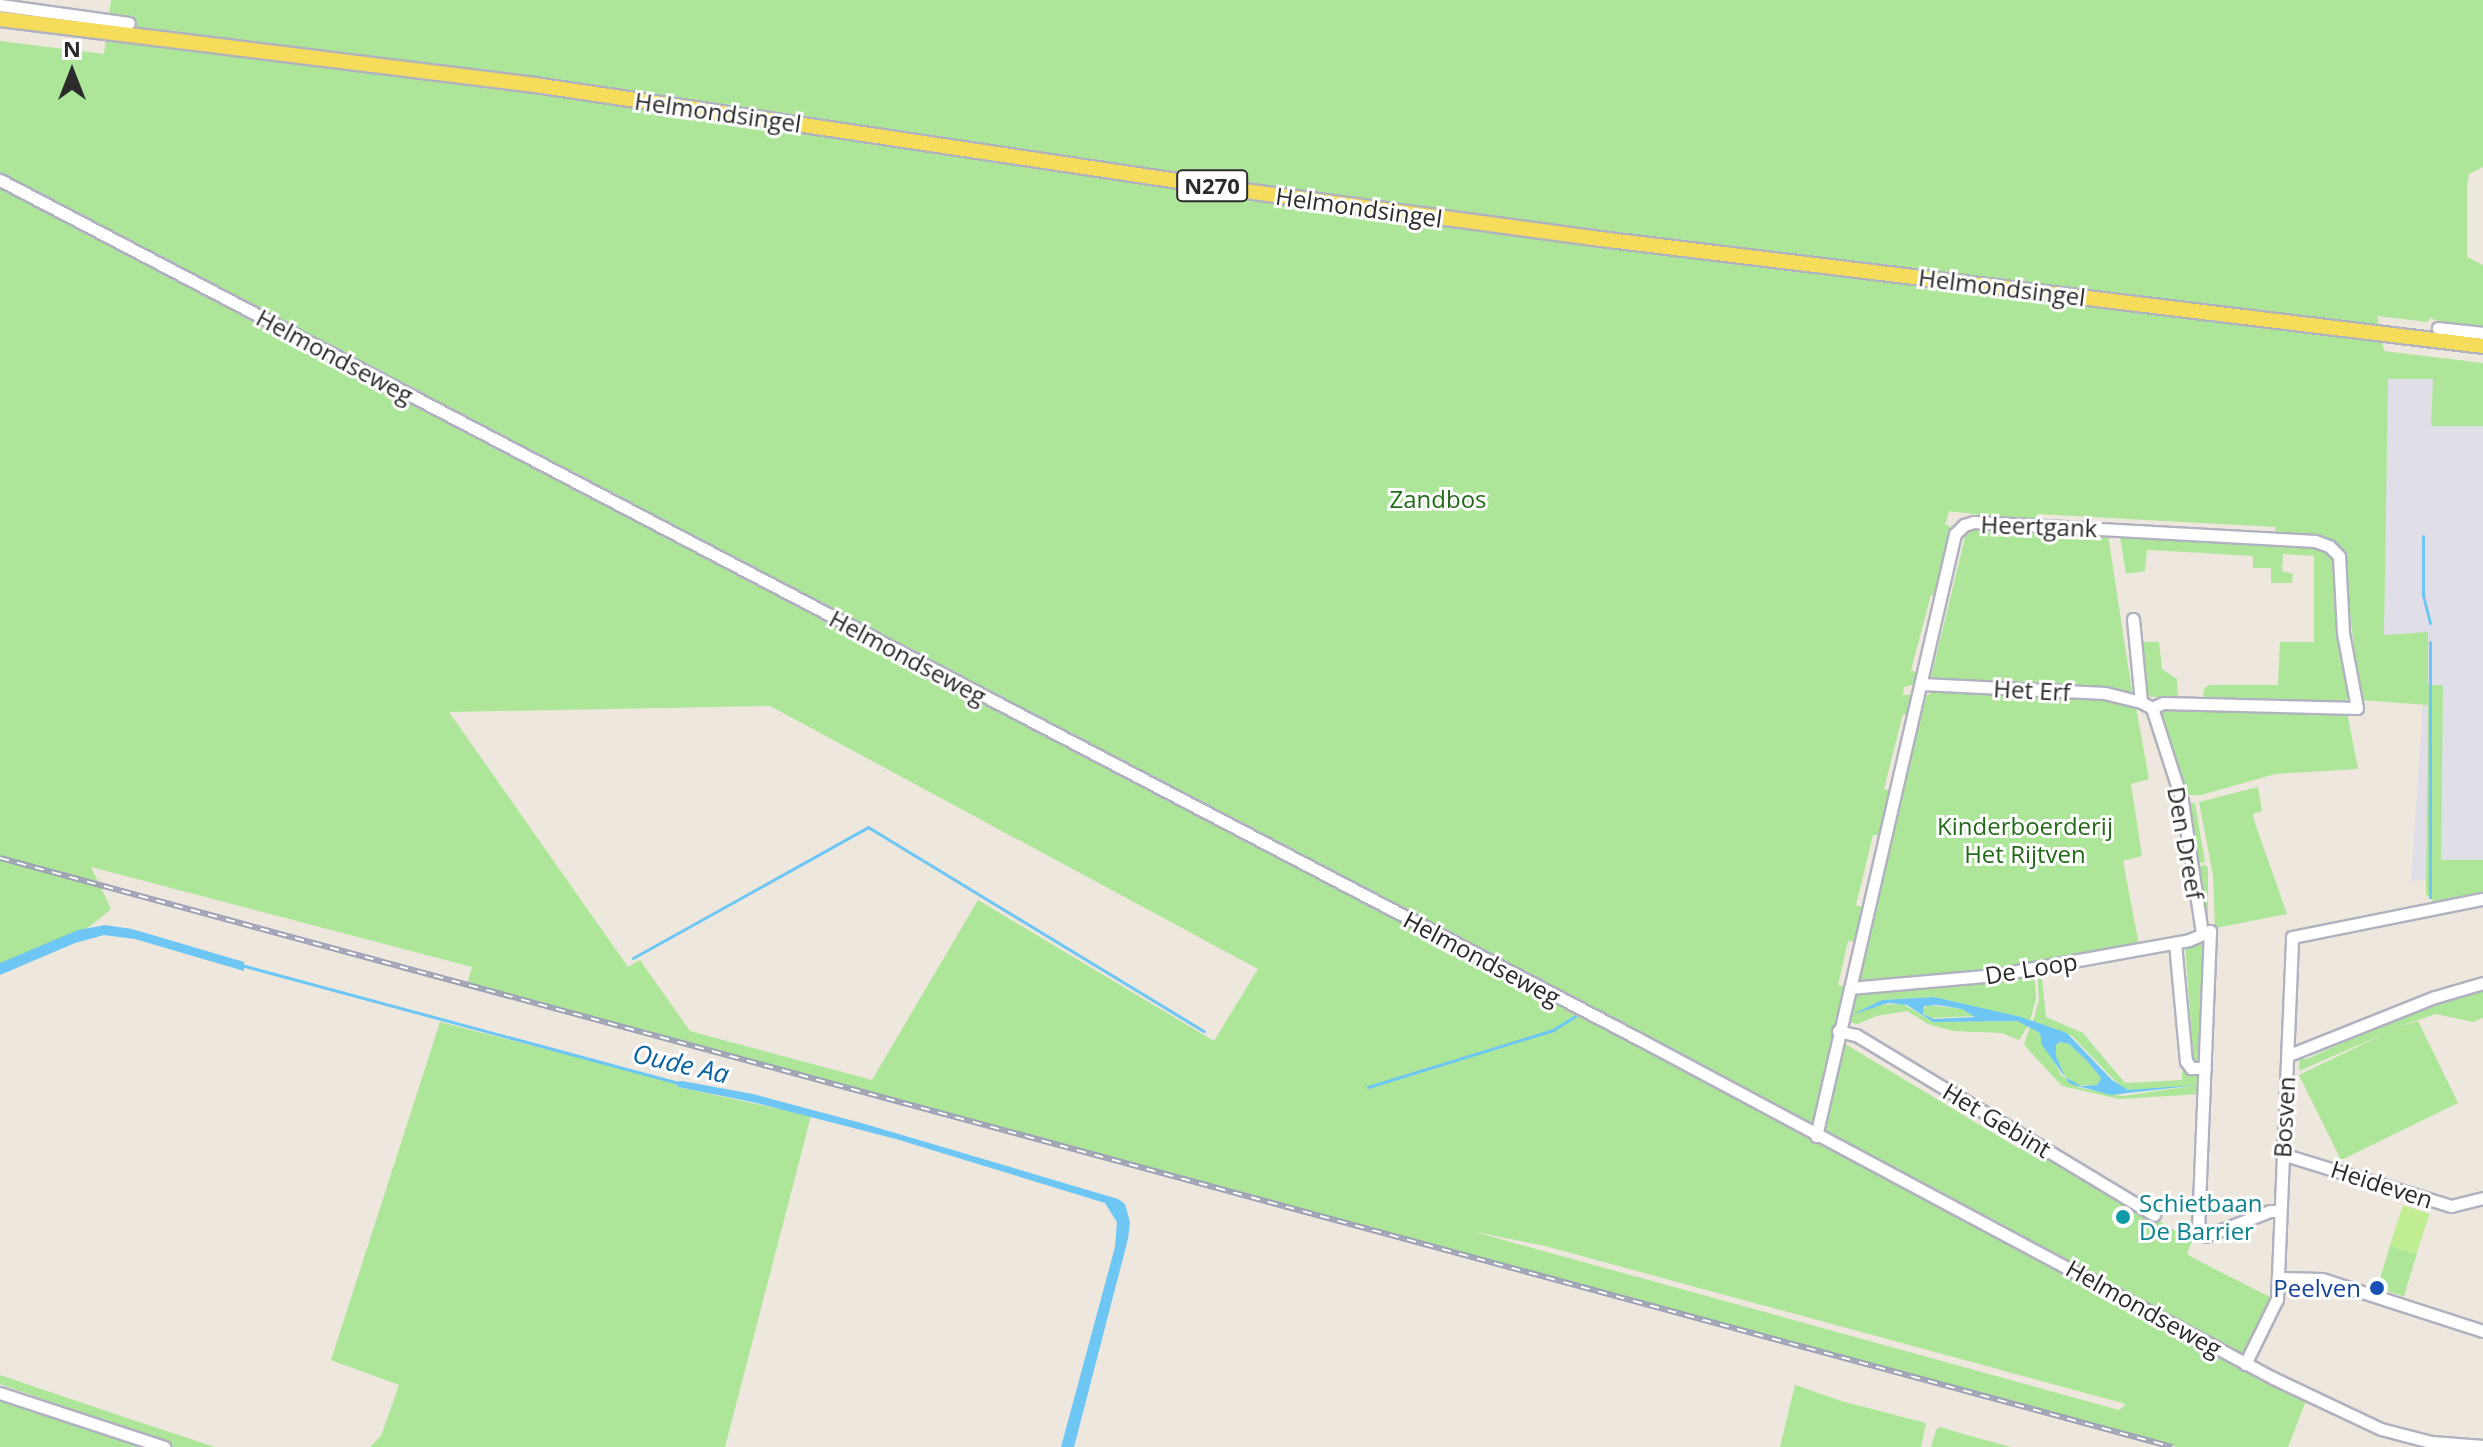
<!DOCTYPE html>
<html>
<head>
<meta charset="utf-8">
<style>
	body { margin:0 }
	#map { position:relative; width:2483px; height:1447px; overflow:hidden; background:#ede7dd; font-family:"Open Sans",sans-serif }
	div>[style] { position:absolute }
	.industrial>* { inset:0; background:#e0dee6 }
	.green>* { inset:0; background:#ade698; transform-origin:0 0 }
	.pitch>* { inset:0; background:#c1ed93; transform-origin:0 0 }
	.water>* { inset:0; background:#6dc6f3 }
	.stream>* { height:3px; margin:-1.5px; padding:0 1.5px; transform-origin:1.5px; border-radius:1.5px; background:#6dc6f3 }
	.roads { filter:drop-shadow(2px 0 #b1b2bf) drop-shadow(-2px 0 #b1b2bf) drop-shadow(0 2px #b1b2bf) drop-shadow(0 -2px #b1b2bf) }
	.minor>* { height:11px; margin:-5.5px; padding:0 5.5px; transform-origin:5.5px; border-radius:5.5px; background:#fff }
	.major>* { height:14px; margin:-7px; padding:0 7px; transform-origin:7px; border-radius:7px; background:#f5dc5a }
	.rail>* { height:6px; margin-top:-3px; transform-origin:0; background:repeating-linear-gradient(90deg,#fff 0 9px,#9fa1b6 0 18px); box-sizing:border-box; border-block:2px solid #9fa1b6 }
	.dots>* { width:22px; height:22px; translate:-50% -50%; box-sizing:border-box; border:4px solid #fff; border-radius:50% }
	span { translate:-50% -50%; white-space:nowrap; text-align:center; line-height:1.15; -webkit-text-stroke:6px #fff; paint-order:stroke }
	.shield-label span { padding:2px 6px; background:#fff; border:2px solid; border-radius:6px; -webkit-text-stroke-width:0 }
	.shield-label { font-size:22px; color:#2b2b2b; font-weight:700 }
	.street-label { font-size:24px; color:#2b2b2b }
	.park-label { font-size:24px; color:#236b18 }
	.culture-label { font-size:24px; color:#0d838f }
	.left { translate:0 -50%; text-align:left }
	.transit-label { font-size:24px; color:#164399 }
	.right { translate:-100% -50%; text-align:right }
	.water-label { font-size:26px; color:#0962a1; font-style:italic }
	.north { position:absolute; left:32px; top:32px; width:80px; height:80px; -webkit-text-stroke:6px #fff; paint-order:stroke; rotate:0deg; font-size:22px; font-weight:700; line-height:32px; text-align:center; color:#2b2b2b }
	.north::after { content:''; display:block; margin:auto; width:28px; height:36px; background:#2b2b2b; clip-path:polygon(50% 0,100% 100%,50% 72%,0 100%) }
</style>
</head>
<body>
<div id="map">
	<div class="industrial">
		<div style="clip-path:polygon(2343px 363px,2483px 376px,2483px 871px,2411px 882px,2423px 703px,2334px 695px)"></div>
	</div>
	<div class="green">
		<div style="clip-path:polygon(evenodd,111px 0,2483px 0,2483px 167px,2469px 174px,2467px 185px,2467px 257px,2483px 265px,2483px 326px,2449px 325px,2430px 318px,2428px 322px,2377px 316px,2384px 351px,2483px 363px,2483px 426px,2431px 426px,2433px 379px,2388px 379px,2384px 635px,2428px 632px,2428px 685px,2443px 685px,2441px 860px,2483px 860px,2483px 894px,2434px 902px,2426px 894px,2428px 705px,2360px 700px,2344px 559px,2333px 545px,2276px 535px,2275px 527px,2037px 514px,2037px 522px,1949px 511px,1945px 525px,1949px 525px,1951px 536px,1939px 596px,1931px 595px,1911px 670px,1919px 674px,1915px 684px,1904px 687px,1903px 695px,1914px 695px,1910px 715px,1903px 714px,1884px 789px,1892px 792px,1881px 836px,1873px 835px,1856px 905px,1865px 908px,1856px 942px,1848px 941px,1838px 985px,1846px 987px,1842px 1042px,2018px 1148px,2039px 1148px,2192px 1241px,2187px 1254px,2195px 1259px,2272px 1298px,2245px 1355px,2240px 1352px,2231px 1361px,2306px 1401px,2288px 1447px,2176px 1447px,467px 986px,472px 967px,91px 867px,111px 909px,89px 927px,0 972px,0 41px,104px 54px,111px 0,770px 706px,1258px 969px,1214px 1041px,978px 900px,872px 1080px,690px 1031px,640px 960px,628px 967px,449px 712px,770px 706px,111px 0,1471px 1231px,1545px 1246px,2126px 1404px,2119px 1410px,1471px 1231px)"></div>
		<div style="clip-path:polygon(1967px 529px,2108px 535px,2132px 692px,1931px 677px)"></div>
		<div style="clip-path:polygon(2120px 537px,2311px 548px,2324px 552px,2334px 560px,2337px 640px,2348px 695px,2345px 705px,2203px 700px,2204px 689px,2209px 685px,2278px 685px,2280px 642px,2314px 642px,2314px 556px,2283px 554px,2282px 571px,2293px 574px,2292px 583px,2271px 583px,2271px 568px,2253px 568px,2253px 556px,2168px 551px,2147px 550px,2145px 571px,2126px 574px)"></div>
		<div style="clip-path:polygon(2135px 642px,2159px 642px,2162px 669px,2177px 679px,2178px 699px,2144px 696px)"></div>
		<div style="clip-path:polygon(1935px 691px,2135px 702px,2149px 779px,2131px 784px,2142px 856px,2123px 861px,2139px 945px,1997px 970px,1866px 984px,1857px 980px,1926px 696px)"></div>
		<div style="clip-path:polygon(2161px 707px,2347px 712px,2358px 769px,2275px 774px,2201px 795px,2187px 795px,2182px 790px)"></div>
		<div style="clip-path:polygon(2258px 787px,2262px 811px,2253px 814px,2255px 823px,2287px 914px,2215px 928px,2213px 875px,2199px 802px)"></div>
		<div style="clip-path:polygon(2186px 803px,2195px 803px,2205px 862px,2195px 864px)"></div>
		<div style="clip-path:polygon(2205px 865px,2208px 868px,2208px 926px,2205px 926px,2196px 867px)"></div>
		<div style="clip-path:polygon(2204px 941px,2202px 1065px,2194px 1066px,2185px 944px)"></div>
		<div style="clip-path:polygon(2037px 970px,2041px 970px,2046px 1017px,2083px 1033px,2125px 1083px,2182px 1080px,2182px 1071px,2189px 1070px,2200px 1072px,2201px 1094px,2119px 1099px,2062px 1086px,2024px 1045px,2030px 1027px,2040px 1033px,2061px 1075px,2080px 1088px,2123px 1096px,2198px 1085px,2132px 1091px,2121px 1087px,2072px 1036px,2033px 1021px,2039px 1000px)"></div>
		<div style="clip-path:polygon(2034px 971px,2036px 999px,2030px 1020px,1934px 997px,1882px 1000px,1852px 1015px,1876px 1005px,1903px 1004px,1933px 1022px,2017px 1021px,2028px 1026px,2019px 1040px,2002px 1033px,1953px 1031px,1928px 1024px,1907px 1011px,1876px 1016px,1858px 1024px,1847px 1022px,1852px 997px,1864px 990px,1947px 986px,1948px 983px,2021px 978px)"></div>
		<div style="clip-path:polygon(2483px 991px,2483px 1018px,2473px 1022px,2436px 1014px,2394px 1028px,2418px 1021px,2458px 1103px,2341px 1160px,2299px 1075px,2386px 1033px,2299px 1071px,2300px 1059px,2307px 1059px,2429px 1003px,2431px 1006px)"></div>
		<div style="clip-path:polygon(1927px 1005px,1962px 1009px,1975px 1016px,1930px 1018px,1922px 1012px)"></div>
		<div style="clip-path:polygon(440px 1022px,655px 1077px,674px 1082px,678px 1087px,811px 1116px,725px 1447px,370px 1447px,381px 1436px,399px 1385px,331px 1360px)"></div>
		<div style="clip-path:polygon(2060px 1042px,2069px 1044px,2087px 1061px,2101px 1078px,2097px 1085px,2076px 1085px,2062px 1073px,2056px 1056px,2056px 1045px)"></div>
		<div style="left:2390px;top:1246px;width:28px;height:44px;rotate:17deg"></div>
		<div style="clip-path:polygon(0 1375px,127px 1418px,215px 1447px,0 1447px,0 1390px,64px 1407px,0 1384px)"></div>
		<div style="clip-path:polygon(1795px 1385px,1841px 1401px,1926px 1423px,1921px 1447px,1780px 1447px)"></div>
		<div style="clip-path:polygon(1940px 1427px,1963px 1434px,2011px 1447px,1931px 1447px,1936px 1430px)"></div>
	</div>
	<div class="pitch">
		<div style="left:2403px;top:1205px;width:28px;height:43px;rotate:18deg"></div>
	</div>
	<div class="water">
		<div style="clip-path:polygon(105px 925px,132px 929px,244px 962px,244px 971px,135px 939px,104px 935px,75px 943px,0 975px,0 963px,78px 930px)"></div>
		<div style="clip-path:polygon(evenodd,1934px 997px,2021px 1017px,2067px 1033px,2112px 1080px,2128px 1090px,2198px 1085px,2111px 1095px,2070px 1084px,2042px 1045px,2040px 1033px,2017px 1021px,1933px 1022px,1907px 1005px,1888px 1003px,1851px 1015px,1882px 1000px,1934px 997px,1937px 1005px,1962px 1009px,1975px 1017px,1934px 1019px,1923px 1014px,1924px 1006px,1937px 1005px,1934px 997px,2060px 1042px,2069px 1044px,2087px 1061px,2101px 1078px,2097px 1085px,2081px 1086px,2065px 1077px,2056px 1056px,2056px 1045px,2060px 1042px)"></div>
		<div style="clip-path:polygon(682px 1081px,753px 1094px,865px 1124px,1118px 1199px,1125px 1204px,1130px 1222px,1128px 1239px,1074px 1447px,1061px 1447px,1115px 1247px,1117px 1222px,1105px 1203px,896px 1139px,752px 1102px,678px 1087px,674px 1082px)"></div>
	</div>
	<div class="stream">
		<div style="left:2423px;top:536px;width:59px;rotate:90deg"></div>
		<div style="left:2423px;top:595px;width:29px;rotate:76deg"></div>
		<div style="left:2430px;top:642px;width:255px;rotate:90deg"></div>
		<div style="left:633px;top:958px;width:269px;rotate:-29.1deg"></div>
		<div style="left:868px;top:827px;width:393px;rotate:31.3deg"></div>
		<div style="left:241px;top:965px;width:452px;rotate:15.1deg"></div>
		<div style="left:1368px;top:1087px;width:194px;rotate:-17.1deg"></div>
		<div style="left:1553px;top:1030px;width:26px;rotate:-32deg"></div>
	</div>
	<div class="roads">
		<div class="minor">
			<div style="left:0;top:5px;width:130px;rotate:7.9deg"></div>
			<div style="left:0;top:180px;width:1850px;rotate:27.66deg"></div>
			<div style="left:1639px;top:1039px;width:719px;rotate:28.13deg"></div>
			<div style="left:2273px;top:1378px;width:119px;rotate:25.3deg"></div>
			<div style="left:2381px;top:1429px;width:52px;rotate:14.6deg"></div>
			<div style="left:2431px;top:1442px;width:52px;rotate:4.4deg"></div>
			<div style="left:2438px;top:328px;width:45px;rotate:6.3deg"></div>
			<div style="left:2133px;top:619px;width:83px;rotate:84.5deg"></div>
			<div style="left:2152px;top:708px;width:98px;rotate:72.1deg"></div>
			<div style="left:2182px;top:801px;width:134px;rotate:81.4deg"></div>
			<div style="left:2175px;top:943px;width:119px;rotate:84.7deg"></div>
			<div style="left:2186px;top:1061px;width:9px;rotate:54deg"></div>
			<div style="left:2191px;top:1068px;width:14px"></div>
			<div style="left:1850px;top:988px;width:146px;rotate:-5.1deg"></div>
			<div style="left:1995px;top:975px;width:197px;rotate:-10.2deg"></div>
			<div style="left:2189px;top:940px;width:23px;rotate:-23deg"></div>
			<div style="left:2210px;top:931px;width:301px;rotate:92.3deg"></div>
			<div style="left:1838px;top:1031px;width:18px;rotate:13deg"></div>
			<div style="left:1856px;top:1035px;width:348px;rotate:31.1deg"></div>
			<div style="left:2289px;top:1055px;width:157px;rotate:-21.7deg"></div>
			<div style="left:2435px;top:997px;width:50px;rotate:-16.3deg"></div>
			<div style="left:1816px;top:1136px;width:618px;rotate:-77deg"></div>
			<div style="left:1955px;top:534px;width:13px;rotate:-45deg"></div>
			<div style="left:1964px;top:525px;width:10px;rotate:-17deg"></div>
			<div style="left:1974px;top:522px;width:342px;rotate:3.2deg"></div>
			<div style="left:2315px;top:541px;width:15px;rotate:20deg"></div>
			<div style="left:2329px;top:546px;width:14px;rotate:45deg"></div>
			<div style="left:2339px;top:556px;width:77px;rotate:87deg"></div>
			<div style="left:2343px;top:633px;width:76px;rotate:79.4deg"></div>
			<div style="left:2357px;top:708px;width:194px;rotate:-178.5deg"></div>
			<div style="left:2163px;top:703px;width:12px;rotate:156deg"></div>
			<div style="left:2152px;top:708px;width:13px;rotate:-151deg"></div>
			<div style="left:2141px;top:702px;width:37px;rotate:-166deg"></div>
			<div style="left:2105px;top:693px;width:184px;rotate:-177.2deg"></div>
			<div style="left:2282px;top:1154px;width:177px;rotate:17.1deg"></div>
			<div style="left:2451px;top:1206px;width:33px;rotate:-14deg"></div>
			<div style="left:2206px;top:1236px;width:69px;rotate:-21.3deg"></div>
			<div style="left:2270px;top:1211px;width:10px"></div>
			<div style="left:2278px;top:1278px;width:44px;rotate:1.3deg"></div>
			<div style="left:2322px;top:1279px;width:169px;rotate:17.9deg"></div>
			<div style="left:2245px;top:1364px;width:72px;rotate:-63.8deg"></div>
			<div style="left:2277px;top:1299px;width:362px;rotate:-87.6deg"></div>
			<div style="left:2292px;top:937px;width:195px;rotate:-11.3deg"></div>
			<div style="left:0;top:1393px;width:173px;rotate:18.2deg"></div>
		</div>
		<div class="major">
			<div style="left:0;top:19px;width:539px;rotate:7.03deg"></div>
			<div style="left:535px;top:85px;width:711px;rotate:8.49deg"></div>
			<div style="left:1238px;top:190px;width:357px;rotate:7.7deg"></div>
			<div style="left:1592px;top:238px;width:898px;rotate:6.91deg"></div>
		</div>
	</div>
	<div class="rail">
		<div style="left:0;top:858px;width:2251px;rotate:15.17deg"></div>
	</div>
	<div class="dots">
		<div style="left:2123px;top:1217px;background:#0f9aa8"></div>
		<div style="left:2377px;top:1288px;background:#1a4fb4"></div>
	</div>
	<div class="shield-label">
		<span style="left:1212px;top:186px">N270</span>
	</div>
	<div class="street-label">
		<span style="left:718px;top:112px;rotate:8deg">Helmondsingel</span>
		<span style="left:1359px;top:207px;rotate:8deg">Helmondsingel</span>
		<span style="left:2002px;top:287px;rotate:7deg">Helmondsingel</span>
		<span style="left:335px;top:356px;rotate:28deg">Helmondseweg</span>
		<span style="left:2039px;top:526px;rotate:2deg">Heertgank</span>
		<span style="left:908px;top:657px;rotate:28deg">Helmondseweg</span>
		<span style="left:2032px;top:690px;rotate:3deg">Het Erf</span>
		<span style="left:2186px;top:843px;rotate:80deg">Den Dreef</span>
		<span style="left:1482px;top:958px;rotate:28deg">Helmondseweg</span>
		<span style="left:2031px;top:968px;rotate:-9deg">De Loop</span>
		<span style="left:2284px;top:1117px;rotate:-87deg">Bosven</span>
		<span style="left:1997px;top:1120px;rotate:31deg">Het Gebint</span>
		<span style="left:2382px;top:1184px;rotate:18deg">Heideven</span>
		<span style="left:2144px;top:1308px;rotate:29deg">Helmondseweg</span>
	</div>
	<div class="park-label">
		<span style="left:1438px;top:499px">Zandbos</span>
		<span style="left:2025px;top:840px">Kinderboerderij<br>Het Rijtven</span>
	</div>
	<div class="culture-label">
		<span class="left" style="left:2139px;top:1217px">Schietbaan<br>De Barrier</span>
	</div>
	<div class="transit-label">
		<span class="right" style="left:2361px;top:1288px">Peelven</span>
	</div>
	<div class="water-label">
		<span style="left:681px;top:1064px;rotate:13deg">Oude Aa</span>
	</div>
	<div class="north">N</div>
</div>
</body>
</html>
